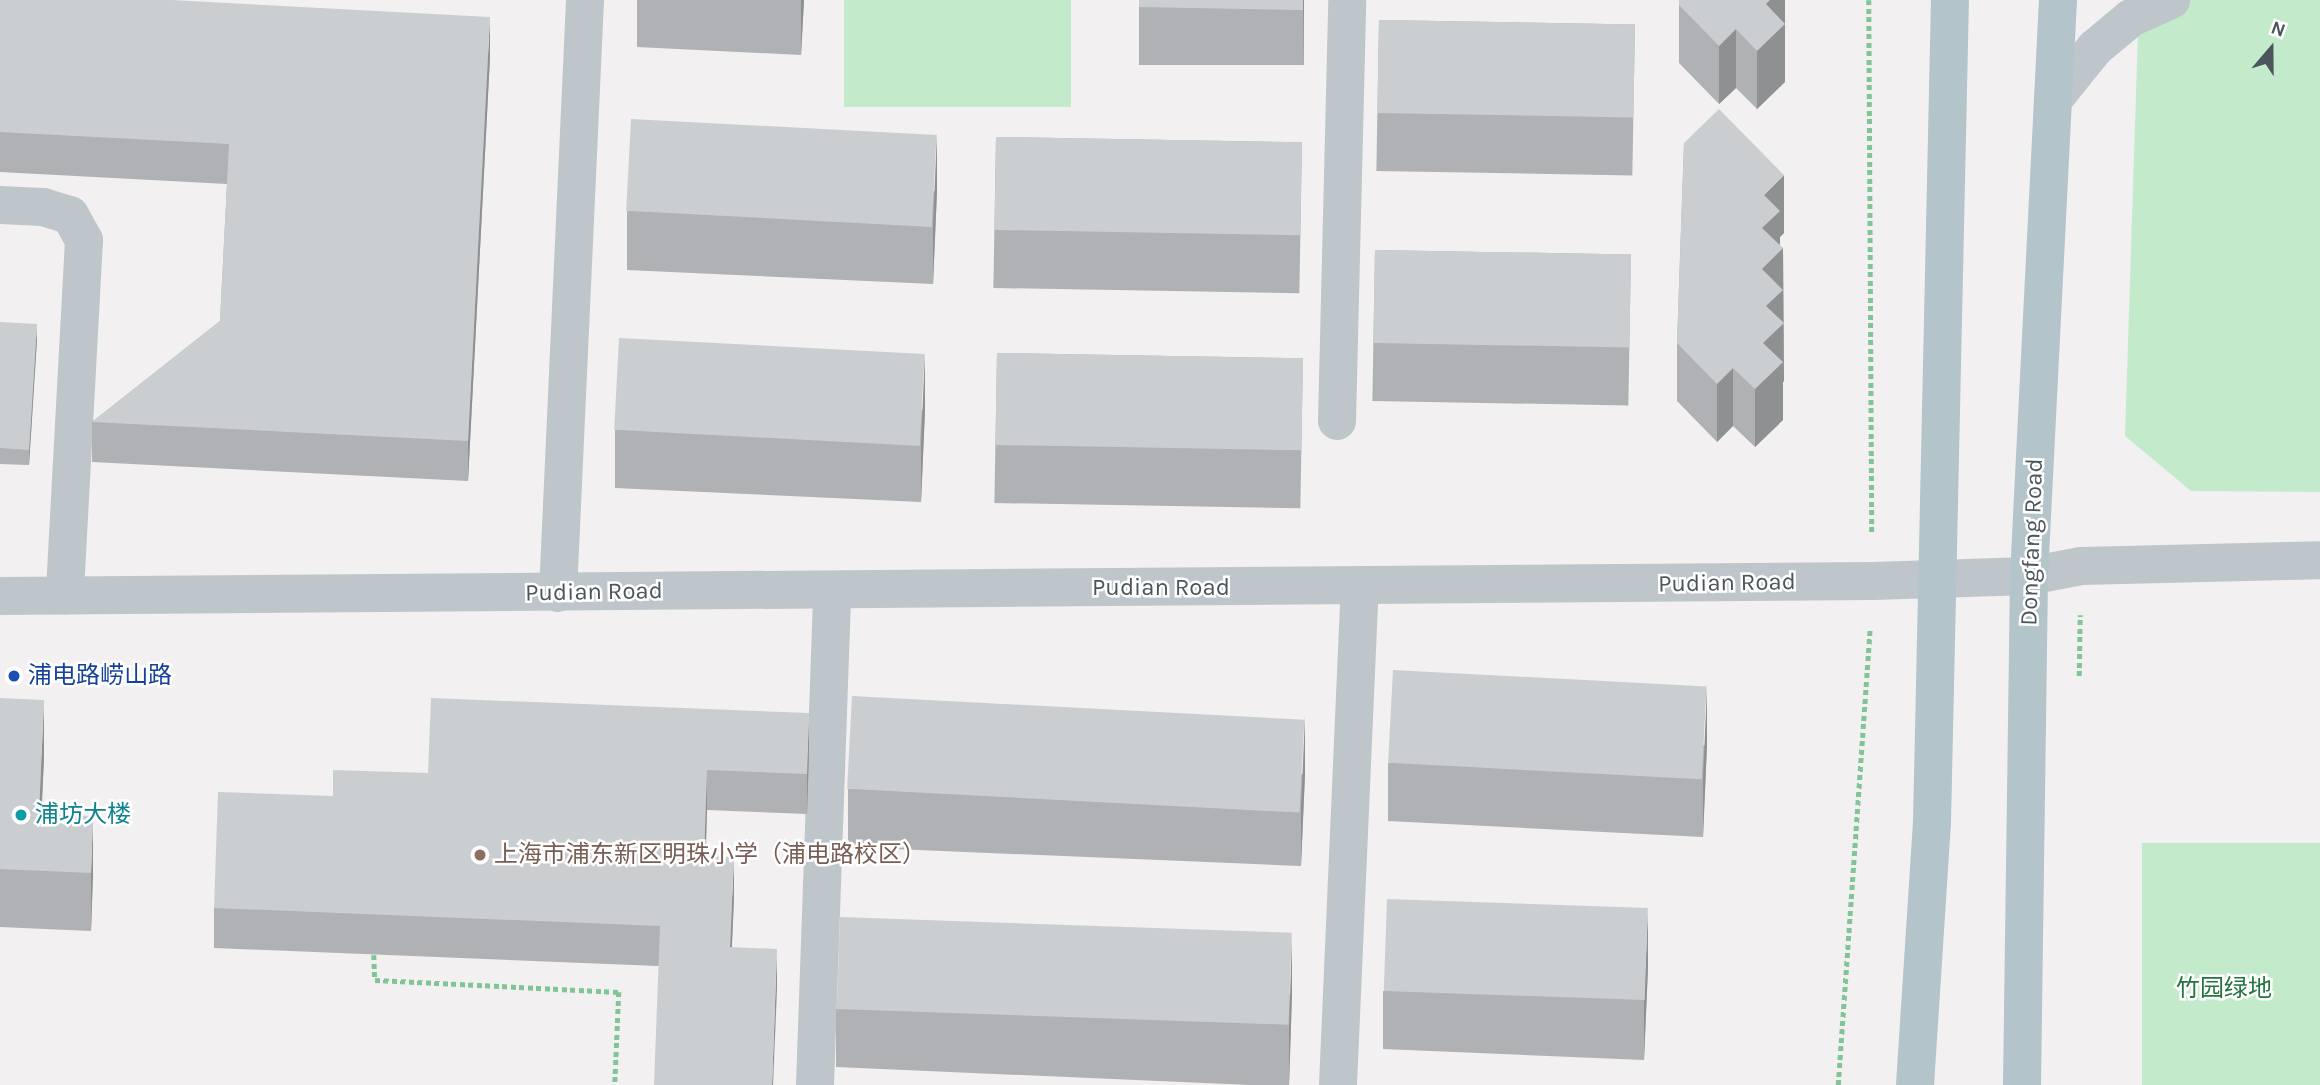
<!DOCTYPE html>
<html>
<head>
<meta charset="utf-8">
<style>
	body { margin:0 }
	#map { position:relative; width:2320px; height:1085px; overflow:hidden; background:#f2f0f1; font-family:Karla,"Noto Sans SC",sans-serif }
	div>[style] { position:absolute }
	.green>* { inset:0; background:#c4eacc; transform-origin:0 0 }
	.path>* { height:4.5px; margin-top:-2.25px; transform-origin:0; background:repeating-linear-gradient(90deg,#80c497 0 5px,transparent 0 8.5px) }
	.minor>* { height:38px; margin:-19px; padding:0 19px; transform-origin:19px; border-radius:19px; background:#bec6cb }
	.major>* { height:38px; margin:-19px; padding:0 19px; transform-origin:19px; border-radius:19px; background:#b3c4cb }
	.wall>* { inset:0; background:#afb1b4; transform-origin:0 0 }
	.shaded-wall>* { inset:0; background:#8e9092 }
	.building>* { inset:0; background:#cbced1; transform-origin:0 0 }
	.dots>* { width:19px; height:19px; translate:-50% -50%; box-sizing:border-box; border:4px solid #fff; border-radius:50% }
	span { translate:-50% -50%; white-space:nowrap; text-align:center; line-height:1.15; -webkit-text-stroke:5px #fff; paint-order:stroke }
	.street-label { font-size:24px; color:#4a565b }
	.transit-label { font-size:24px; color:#164399 }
	.left { translate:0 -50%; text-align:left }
	.culture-label { font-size:24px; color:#0d838f }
	.education-label { font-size:24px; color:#785e54 }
	.park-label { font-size:24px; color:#23753d }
	.north { position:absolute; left:2236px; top:14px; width:70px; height:70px; -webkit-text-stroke:5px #fff; paint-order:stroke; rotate:20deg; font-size:19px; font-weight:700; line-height:28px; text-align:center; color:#4a565b }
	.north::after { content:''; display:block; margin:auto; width:24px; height:32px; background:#4a565b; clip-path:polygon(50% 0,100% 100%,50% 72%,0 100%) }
</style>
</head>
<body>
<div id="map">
	<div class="green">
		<div style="left:844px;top:0;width:227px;height:107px"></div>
		<div style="clip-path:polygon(2139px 0,2320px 0,2320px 492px,2191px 491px,2125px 436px)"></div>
		<div style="left:2320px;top:843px;width:242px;height:178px;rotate:90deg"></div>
	</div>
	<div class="path">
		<div style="left:1869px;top:0;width:532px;rotate:89.68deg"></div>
		<div style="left:2079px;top:676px;width:61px;rotate:-89.1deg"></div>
		<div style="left:374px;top:955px;width:25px;rotate:88deg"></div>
		<div style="left:375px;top:980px;width:244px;rotate:2.8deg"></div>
		<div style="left:619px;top:992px;width:93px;rotate:92.5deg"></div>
		<div style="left:1838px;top:1085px;width:457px;rotate:-86deg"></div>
	</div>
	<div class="minor">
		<div style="left:2053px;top:100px;width:67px;rotate:-51.1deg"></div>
		<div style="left:2095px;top:48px;width:47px;rotate:-39.8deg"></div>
		<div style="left:2131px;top:18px;width:44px;rotate:-24.2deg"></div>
		<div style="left:0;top:205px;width:43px;rotate:2.7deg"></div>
		<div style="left:43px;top:207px;width:28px;rotate:17deg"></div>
		<div style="left:70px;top:215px;width:29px;rotate:61deg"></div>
		<div style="left:84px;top:240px;width:356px;rotate:93.1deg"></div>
		<div style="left:1337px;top:421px;width:421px;rotate:-88.6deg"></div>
		<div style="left:558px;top:593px;width:594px;rotate:-87.39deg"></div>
		<div style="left:0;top:596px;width:1873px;rotate:-0.46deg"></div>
		<div style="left:1873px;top:581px;width:156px;rotate:-1.8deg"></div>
		<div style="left:2029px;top:576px;width:53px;rotate:-10.9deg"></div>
		<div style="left:2081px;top:566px;width:239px;rotate:-1.4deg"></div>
		<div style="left:815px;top:1085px;width:495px;rotate:-88deg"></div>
		<div style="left:1338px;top:1085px;width:499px;rotate:-87.5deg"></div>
	</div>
	<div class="major">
		<div style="left:1915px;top:1085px;width:263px;rotate:-86.3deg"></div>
		<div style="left:1932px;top:823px;width:823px;rotate:-88.75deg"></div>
		<div style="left:2022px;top:1085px;width:509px;rotate:-89.21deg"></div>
		<div style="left:2029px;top:576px;width:577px;rotate:-87.12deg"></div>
	</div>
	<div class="wall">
		<div style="clip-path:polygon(0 0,490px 57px,468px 481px,92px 462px,92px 422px,220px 321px,227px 184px,0 172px)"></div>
		<div style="clip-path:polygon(637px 0,804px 0,801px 55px,637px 47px)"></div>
		<div style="left:1139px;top:0;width:165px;height:65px"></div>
		<div style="clip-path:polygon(1679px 0,1785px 0,1785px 82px,1757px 109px,1736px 88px,1719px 104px,1679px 63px)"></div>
		<div style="left:1379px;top:20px;width:256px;height:151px;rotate:1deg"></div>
		<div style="left:996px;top:137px;width:306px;height:151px;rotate:1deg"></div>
		<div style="clip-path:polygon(1684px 143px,1784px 233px,1780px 237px,1780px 246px,1783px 248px,1784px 381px,1783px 382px,1783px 420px,1755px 447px,1733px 426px,1717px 442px,1677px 401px,1677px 343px)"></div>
		<div style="clip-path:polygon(937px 191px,933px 284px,627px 270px,627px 211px)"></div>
		<div style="left:1375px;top:250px;width:256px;height:151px;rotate:1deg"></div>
		<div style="clip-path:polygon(0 322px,37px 339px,29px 465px,0 464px)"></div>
		<div style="left:997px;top:353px;width:306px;height:150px;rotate:1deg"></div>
		<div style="clip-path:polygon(925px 410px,921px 502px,615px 488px,615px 430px)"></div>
		<div style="clip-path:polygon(0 698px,44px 758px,41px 814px,93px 874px,91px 931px,0 927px)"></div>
		<div style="clip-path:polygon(1707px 745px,1703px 837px,1388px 821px,1388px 763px)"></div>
		<div style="clip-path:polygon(809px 753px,807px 814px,707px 810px,706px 856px,734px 897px,732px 947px,777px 989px,658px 966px,214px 948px,214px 908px,333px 796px,428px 773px)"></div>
		<div style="clip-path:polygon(1305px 774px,1301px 866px,848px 847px,848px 789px)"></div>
		<div style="clip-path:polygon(1648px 968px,1644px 1060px,1383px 1049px,1383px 991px)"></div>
		<div style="clip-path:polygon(1292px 994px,1289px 1085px,1250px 1085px,836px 1067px,836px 1009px)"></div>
	</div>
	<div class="shaded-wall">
		<div style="clip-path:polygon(801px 0,804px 0,801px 55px)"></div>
		<div style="clip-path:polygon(1303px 0,1304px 0,1303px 68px)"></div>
		<div style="clip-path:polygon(1768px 0,1785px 0,1785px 82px,1757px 109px,1757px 51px,1766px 4px)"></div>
		<div style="clip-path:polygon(490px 17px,490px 57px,468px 481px,468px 441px)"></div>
		<div style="clip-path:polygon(1736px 29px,1736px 88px,1719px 104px,1719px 46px)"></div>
		<div style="clip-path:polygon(937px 133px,937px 191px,933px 284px,933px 225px)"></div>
		<div style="clip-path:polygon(1784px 175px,1784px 233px,1780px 237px,1780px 251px,1783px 248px,1784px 381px,1783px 382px,1783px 420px,1755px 447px,1755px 389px,1762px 327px,1762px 228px,1764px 195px)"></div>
		<div style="clip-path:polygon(37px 324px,37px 339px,29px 465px,29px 450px)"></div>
		<div style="clip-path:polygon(925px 352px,925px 410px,921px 502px,921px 444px)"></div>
		<div style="clip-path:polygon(1733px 368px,1733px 426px,1717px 442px,1717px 384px)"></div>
		<div style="clip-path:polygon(1707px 687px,1707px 745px,1703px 837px,1703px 779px)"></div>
		<div style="clip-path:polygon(44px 700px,44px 758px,39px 872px,39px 814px)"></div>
		<div style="clip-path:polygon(809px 713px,809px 753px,807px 814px,807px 774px)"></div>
		<div style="clip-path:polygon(1305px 716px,1305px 774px,1301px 866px,1301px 808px)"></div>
		<div style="clip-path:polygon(707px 770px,707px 810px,704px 896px,704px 856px)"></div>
		<div style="clip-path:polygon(93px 816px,93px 874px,91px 931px,91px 873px)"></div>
		<div style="clip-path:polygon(734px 857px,734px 897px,730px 987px,730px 947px)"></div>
		<div style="clip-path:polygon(1648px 910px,1648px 968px,1644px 1060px,1644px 1002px)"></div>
		<div style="clip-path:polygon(1292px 936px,1292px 994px,1289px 1085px,1289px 1029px)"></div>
		<div style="clip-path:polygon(777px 949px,777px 989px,773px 1085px,772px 1085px)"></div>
	</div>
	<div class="building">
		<div style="clip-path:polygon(0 0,172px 0,490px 17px,468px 441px,92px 422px,220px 321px,229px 144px,0 132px)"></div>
		<div style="clip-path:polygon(1139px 0,1303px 0,1303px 10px,1139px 7px)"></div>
		<div style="clip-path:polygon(1679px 0,1770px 0,1766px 4px,1785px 24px,1757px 51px,1736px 29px,1719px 46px,1679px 5px)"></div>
		<div style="left:1379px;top:20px;width:256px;height:93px;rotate:1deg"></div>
		<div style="clip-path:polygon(1719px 109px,1784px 175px,1764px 195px,1780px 211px,1762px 228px,1783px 248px,1762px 269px,1783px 290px,1766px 306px,1784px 323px,1763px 343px,1783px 362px,1755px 389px,1733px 368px,1717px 384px,1677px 343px,1684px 143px)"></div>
		<div style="left:631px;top:119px;width:306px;height:92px;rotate:3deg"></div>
		<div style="left:996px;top:137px;width:306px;height:93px;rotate:1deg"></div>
		<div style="left:1375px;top:250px;width:256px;height:93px;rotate:1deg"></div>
		<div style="clip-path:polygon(0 322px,37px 324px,29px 450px,0 448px)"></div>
		<div style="left:619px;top:338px;width:306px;height:92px;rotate:3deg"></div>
		<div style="left:997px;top:353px;width:306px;height:92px;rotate:1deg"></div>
		<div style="left:1393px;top:670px;width:314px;height:93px;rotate:3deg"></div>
		<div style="left:852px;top:696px;width:453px;height:93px;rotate:3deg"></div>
		<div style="clip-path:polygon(0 698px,44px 700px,39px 814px,93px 816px,91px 873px,0 869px)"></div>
		<div style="clip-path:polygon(431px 698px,809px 713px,807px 774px,707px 770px,704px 856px,734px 857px,730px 947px,777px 949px,772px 1085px,654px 1085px,660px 926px,214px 908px,218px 792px,333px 796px,333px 770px,428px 773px)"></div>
		<div style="left:1387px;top:899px;width:261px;height:92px;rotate:2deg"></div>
		<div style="left:840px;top:917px;width:452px;height:92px;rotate:2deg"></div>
	</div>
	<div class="dots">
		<div style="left:14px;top:676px;background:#1a4fb4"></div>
		<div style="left:21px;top:815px;background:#0f9aa8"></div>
		<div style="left:480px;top:855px;background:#8d6e63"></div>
	</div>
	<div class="street-label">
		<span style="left:2032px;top:542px;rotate:-88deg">Dongfang Road</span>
		<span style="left:1727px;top:583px;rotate:-1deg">Pudian Road</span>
		<span style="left:1161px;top:588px">Pudian Road</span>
		<span style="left:594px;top:592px;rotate:-1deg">Pudian Road</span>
	</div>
	<div class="transit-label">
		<span class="left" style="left:28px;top:676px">浦电路崂山路</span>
	</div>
	<div class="culture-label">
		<span class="left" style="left:35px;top:815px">浦坊大楼</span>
	</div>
	<div class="education-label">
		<span class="left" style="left:494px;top:855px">上海市浦东新区明珠小学（浦电路校区）</span>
	</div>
	<div class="park-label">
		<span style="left:2224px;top:989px">竹园绿地</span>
	</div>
	<div class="north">N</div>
</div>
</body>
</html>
